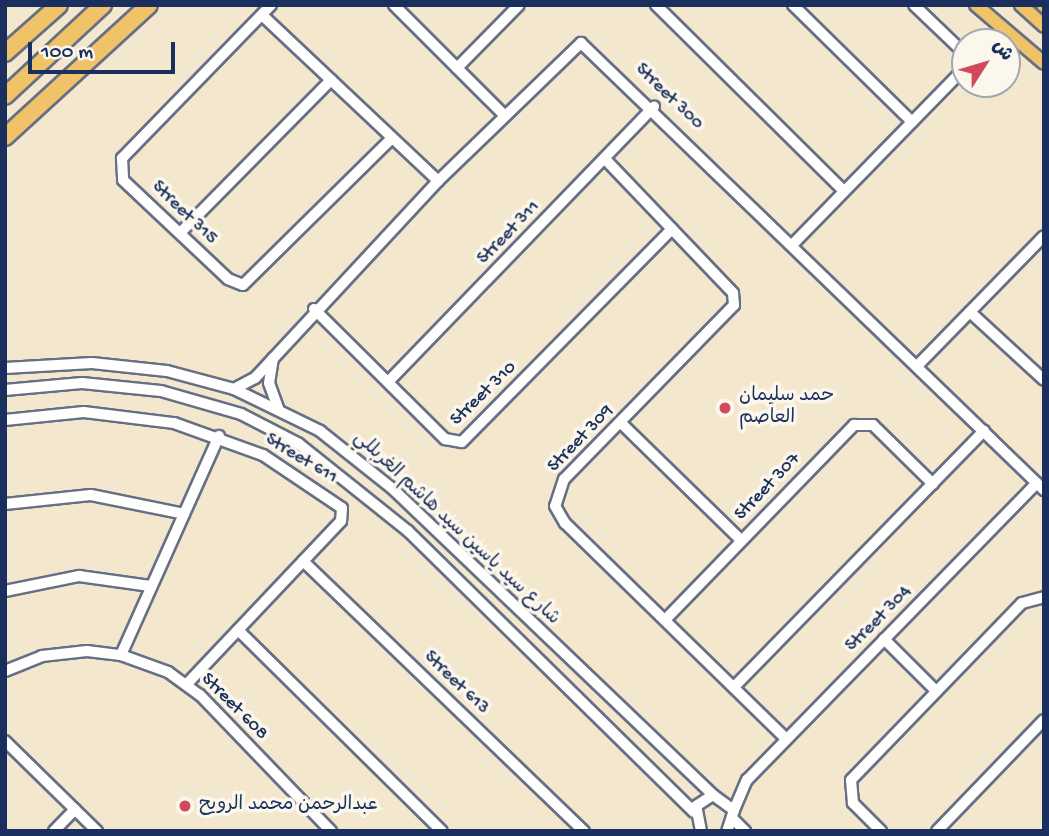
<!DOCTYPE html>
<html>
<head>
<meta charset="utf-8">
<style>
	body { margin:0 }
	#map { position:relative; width:1049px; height:836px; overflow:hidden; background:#f3e7ce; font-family:"Gochi Hand","Playpen Sans Arabic",sans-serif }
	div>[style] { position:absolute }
	.roads { filter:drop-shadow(2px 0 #676f85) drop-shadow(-2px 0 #676f85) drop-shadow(0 2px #676f85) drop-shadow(0 -2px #676f85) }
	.minor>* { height:10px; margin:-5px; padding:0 5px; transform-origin:5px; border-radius:5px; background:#fff }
	.major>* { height:12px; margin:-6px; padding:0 6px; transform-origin:6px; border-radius:6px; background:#f1c369 }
	.highway>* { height:16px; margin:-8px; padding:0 8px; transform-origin:8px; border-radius:8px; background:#f1c369 }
	.dots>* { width:19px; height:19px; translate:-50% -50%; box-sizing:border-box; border:4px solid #fbf7ec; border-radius:50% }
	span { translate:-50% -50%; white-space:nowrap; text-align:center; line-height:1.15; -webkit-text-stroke:7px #fbf7ec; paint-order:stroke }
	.street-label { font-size:19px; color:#1b2f5e }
	.poi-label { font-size:19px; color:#1b2f5e }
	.left { translate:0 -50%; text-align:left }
	.frame { position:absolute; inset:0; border:7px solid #1b2f5e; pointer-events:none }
	.north { position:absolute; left:951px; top:28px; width:70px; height:70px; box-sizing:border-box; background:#fbf7ec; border:2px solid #a1a7b3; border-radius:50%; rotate:53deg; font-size:19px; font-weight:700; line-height:28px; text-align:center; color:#1b2f5e }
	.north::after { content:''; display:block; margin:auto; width:24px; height:32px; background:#d1495b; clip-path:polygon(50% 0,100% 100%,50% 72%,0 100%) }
	.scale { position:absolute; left:28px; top:42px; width:147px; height:32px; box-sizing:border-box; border:4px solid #1b2f5e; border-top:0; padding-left:9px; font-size:21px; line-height:24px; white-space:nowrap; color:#1b2f5e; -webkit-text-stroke:5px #fbf7ec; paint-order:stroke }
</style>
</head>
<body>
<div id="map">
	<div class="roads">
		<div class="minor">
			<div style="left:271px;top:5px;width:214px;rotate:134.2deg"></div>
			<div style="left:122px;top:158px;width:22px;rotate:87deg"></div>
			<div style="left:123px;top:180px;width:144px;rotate:43.3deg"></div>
			<div style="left:228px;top:279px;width:16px;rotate:22deg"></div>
			<div style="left:243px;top:285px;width:209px;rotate:-44.6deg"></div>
			<div style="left:394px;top:5px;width:156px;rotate:45deg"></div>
			<div style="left:656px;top:5px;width:264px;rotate:44.7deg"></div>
			<div style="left:793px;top:5px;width:167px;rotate:44.5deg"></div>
			<div style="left:262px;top:15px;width:242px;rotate:43.3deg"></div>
			<div style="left:457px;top:68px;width:88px;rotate:-45.5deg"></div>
			<div style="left:606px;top:160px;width:184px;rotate:46.3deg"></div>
			<div style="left:733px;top:293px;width:12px;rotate:85deg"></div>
			<div style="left:734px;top:305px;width:243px;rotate:134.3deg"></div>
			<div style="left:564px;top:479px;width:28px;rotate:108deg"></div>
			<div style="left:555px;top:506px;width:20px;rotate:60deg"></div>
			<div style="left:565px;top:523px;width:309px;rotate:44.3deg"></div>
			<div style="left:180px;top:233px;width:215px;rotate:-45.4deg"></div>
			<div style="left:794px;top:243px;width:242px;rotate:-45.7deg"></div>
			<div style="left:963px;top:70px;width:19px;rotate:-93deg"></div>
			<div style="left:962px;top:51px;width:66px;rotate:-136.2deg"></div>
			<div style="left:314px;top:309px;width:185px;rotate:44.8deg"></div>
			<div style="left:445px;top:439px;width:17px;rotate:10deg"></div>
			<div style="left:462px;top:442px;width:299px;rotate:-45.4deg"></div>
			<div style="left:970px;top:312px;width:100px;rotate:42.6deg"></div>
			<div style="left:273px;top:358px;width:25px;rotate:99deg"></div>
			<div style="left:269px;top:383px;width:27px;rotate:70deg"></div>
			<div style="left:918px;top:365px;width:180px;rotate:-45.7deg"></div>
			<div style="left:5px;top:368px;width:87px;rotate:-3.3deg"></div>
			<div style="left:92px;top:363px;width:75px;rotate:6.1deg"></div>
			<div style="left:167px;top:371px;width:69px;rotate:15deg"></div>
			<div style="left:234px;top:389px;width:96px;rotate:26deg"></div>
			<div style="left:320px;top:431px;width:93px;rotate:38.5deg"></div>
			<div style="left:393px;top:489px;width:443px;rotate:43.7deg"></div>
			<div style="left:388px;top:382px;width:383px;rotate:-46deg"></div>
			<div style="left:234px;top:389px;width:24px;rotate:-28deg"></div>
			<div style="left:255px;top:378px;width:269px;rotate:-47.1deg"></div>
			<div style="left:438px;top:181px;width:199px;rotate:-44deg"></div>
			<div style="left:581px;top:43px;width:644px;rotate:43.99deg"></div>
			<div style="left:5px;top:390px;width:77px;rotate:-5.2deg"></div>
			<div style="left:82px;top:383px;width:79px;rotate:5.8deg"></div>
			<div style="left:161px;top:391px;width:83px;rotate:16deg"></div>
			<div style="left:241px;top:414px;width:65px;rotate:27.3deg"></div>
			<div style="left:299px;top:444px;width:139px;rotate:38.6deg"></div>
			<div style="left:408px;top:531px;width:401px;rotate:44.5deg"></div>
			<div style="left:5px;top:420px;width:79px;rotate:-5.8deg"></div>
			<div style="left:84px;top:412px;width:91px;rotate:7deg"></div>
			<div style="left:174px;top:423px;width:95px;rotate:19.8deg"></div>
			<div style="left:263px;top:455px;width:95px;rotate:33.9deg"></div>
			<div style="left:342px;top:508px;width:13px;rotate:94deg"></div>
			<div style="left:341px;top:521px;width:224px;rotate:133.4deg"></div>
			<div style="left:621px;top:423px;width:168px;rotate:44.3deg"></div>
			<div style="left:5px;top:504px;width:86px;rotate:-6deg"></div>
			<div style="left:91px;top:495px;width:95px;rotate:11.5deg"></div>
			<div style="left:303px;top:561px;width:390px;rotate:43.9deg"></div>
			<div style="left:5px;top:591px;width:76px;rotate:-11.5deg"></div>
			<div style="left:79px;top:576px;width:72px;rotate:8deg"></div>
			<div style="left:665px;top:620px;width:272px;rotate:-45.9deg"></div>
			<div style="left:854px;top:425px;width:19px"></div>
			<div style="left:873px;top:425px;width:84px;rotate:44.5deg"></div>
			<div style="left:238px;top:630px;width:286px;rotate:44.6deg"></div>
			<div style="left:884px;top:639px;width:74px;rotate:45deg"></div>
			<div style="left:121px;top:655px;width:240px;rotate:-65.9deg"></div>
			<div style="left:5px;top:671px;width:40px;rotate:-22deg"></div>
			<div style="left:42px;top:656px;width:45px;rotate:-6.3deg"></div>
			<div style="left:87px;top:651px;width:34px;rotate:7deg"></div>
			<div style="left:121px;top:655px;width:50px;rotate:19.9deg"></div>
			<div style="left:168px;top:672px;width:39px;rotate:36deg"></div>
			<div style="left:200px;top:695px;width:189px;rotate:46.1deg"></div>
			<div style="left:734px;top:687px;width:358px;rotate:-45.7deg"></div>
			<div style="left:5px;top:741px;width:129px;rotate:44.4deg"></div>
			<div style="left:734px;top:810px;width:33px;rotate:-67deg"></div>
			<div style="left:747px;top:780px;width:415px;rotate:-45.7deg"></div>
			<div style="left:734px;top:820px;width:16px;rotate:45deg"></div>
			<div style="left:54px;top:831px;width:30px;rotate:-46deg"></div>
			<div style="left:701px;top:831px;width:25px;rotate:-101deg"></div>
			<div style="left:696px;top:806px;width:20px;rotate:-33deg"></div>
			<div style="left:713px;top:795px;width:26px;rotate:36deg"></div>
			<div style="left:734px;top:810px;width:22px;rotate:108deg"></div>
			<div style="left:881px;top:831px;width:40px;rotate:-135deg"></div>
			<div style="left:853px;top:803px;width:23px;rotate:-95deg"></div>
			<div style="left:851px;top:780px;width:246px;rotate:-46deg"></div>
			<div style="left:1022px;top:603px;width:23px;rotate:-15deg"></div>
			<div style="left:937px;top:831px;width:154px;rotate:-46.1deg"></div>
		</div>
		<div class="major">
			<div style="left:976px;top:5px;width:89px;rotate:40.5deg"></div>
			<div style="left:1021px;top:5px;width:31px;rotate:42deg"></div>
			<div style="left:1043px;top:5px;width:1px;rotate:45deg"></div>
		</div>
		<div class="highway">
			<div style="left:5px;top:53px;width:72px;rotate:-41.6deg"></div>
			<div style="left:5px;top:96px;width:134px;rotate:-42.9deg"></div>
			<div style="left:5px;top:137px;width:195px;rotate:-42.5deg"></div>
		</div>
	</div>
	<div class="dots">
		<div style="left:725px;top:408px;background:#d1495b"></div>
		<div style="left:185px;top:806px;background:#d1495b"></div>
	</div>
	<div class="street-label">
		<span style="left:669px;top:97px;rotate:44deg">Street 300</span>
		<span style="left:184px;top:213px;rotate:44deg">Street 315</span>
		<span style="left:509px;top:233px;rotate:-46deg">Street 311</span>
		<span style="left:484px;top:394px;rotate:-44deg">Street 310</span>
		<span style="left:581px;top:439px;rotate:-46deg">Street 309</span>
		<span style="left:301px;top:459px;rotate:31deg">Street 611</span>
		<span style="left:768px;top:487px;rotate:-46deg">Street 307</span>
		<span style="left:456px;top:529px;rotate:43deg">شارع سيد ياسين سيد هاشم الغربللي</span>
		<span style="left:879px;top:619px;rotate:-45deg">Street 304</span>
		<span style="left:456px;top:683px;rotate:44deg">Street 613</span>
		<span style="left:234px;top:707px;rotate:45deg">Street 608</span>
	</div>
	<div class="poi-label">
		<span class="left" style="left:739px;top:408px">حمد سليمان<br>العاصم</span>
		<span class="left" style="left:199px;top:806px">عبدالرحمن محمد الرويح</span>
	</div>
	<div class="frame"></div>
	<div class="north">ش</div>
	<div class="scale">100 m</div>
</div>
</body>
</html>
